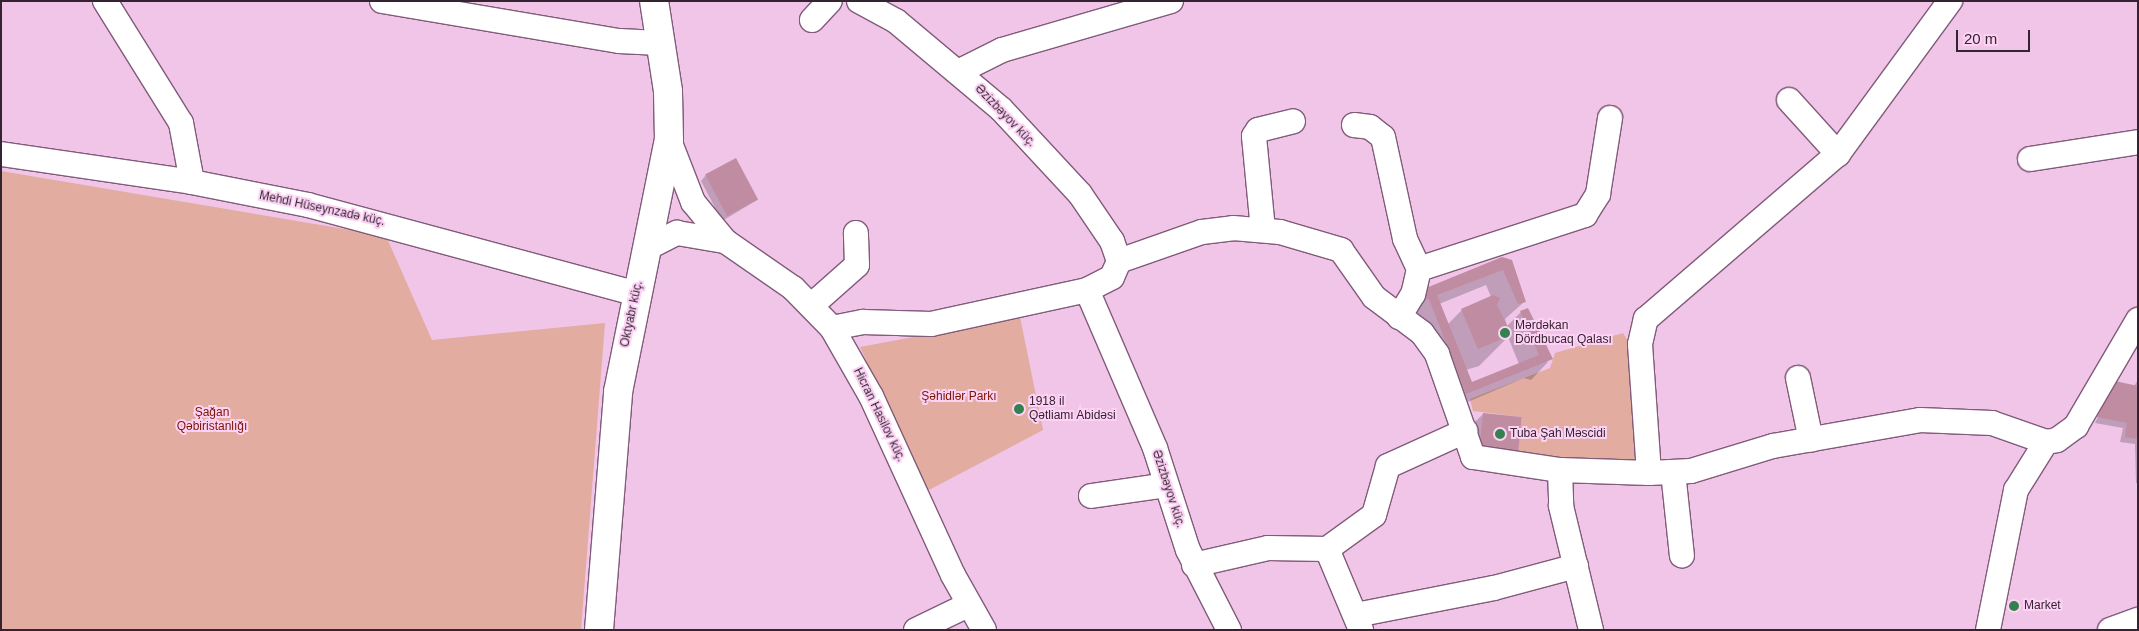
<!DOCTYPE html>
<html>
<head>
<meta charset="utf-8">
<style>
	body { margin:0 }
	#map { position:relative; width:2139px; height:631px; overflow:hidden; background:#f0c5e8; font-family:Helvetica,sans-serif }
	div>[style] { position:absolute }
	.green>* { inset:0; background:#e2aca0 }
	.shadow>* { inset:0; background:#0003 }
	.building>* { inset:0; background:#bf8ca1; transform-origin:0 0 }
	.roads { filter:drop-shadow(1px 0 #815b7a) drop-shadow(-1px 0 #815b7a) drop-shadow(0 1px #815b7a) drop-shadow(0 -1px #815b7a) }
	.street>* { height:24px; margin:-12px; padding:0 12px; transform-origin:12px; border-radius:12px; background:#fff }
	.secondary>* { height:28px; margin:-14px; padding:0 14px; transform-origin:14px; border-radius:14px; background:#fff }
	.dots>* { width:14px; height:14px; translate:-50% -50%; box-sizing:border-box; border:2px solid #fdd2f5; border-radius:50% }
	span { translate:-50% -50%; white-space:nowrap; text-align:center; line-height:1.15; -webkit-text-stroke:4px #fdd2f5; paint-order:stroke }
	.street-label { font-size:12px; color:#342431 }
	.poi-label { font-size:12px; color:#342431 }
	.left { translate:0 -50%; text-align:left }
	.park-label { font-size:12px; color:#7b1300 }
	.frame { position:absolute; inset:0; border:2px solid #342431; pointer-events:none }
	.scale { position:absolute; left:1956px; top:30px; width:74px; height:22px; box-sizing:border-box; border:2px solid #342431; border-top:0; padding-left:6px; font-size:15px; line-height:18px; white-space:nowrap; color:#342431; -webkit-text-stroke:4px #fdd2f5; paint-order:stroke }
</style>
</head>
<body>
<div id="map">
	<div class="green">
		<div style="clip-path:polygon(1px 171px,386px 236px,432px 340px,605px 323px,581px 630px,1px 630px)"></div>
		<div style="clip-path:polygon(1020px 317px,1043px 430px,927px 491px,860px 347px)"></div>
		<div style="clip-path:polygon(1623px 333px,1632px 348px,1640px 462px,1630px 465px,1517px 455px,1522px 417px,1473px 411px,1470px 399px,1550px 368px,1555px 353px)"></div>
	</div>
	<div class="shadow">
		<div style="clip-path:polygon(706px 175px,757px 200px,722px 221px,701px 181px)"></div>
		<div style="clip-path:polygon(evenodd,1507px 258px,1524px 302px,1505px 319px,1507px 326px,1521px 312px,1550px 354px,1547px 363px,1531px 380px,1524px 378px,1449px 410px,1412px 316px,1423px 294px,1507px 258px,1486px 285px,1492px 299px,1464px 308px,1447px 325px,1439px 304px,1486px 285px,1507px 258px,1508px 337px,1519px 364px,1471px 383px,1466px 370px,1479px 366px,1508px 337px)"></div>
		<div style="clip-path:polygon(2138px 380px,2138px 483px,2136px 483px,2135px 444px,2120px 442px,2123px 428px,2095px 423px,2113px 386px,2134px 386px)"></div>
		<div style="clip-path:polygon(1483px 414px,1520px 418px,1468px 462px,1472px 425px)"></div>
	</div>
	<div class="building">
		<div style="left:736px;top:158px;width:47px;height:35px;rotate:62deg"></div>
		<div style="clip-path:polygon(1502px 257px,1512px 260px,1526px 302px,1518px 304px,1503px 270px,1437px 295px,1472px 382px,1539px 355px,1520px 311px,1528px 308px,1553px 359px,1466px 394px,1429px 299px,1423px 298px,1426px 288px)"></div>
		<div style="clip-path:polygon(1493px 295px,1500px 298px,1497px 305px,1512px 335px,1478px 349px,1461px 309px)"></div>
		<div style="clip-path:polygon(2115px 381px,2138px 386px,2138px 439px,2125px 437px,2127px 423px,2097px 417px)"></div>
		<div style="left:1483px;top:413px;width:39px;height:38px;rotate:6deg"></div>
	</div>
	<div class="roads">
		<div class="street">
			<div style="left:105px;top:1px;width:144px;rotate:58.1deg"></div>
			<div style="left:181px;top:123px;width:60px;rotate:79.4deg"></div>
			<div style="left:382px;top:1px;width:240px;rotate:9.6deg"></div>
			<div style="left:619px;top:41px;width:41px;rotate:2.8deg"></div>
			<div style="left:859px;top:1px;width:42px;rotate:28.4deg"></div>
			<div style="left:896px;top:21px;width:137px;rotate:40deg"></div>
			<div style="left:1001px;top:109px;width:116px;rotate:47.1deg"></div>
			<div style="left:1080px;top:194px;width:57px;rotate:55.8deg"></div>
			<div style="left:1112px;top:241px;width:21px;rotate:71deg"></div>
			<div style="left:812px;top:20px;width:26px;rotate:-47deg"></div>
			<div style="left:960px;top:71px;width:47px;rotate:-26.6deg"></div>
			<div style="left:1002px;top:50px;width:176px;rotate:-16.2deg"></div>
			<div style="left:1789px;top:100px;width:73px;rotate:47.8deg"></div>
			<div style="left:1354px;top:125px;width:16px;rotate:7deg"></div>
			<div style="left:1370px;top:127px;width:16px;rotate:38deg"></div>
			<div style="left:1383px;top:137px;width:104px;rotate:77.8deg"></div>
			<div style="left:1405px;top:239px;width:33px;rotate:65deg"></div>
			<div style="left:1419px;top:269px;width:26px;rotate:103deg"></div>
			<div style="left:1413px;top:294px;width:27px;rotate:121deg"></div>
			<div style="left:1px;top:154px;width:193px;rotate:8.3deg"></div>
			<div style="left:192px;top:182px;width:118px;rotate:11.2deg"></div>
			<div style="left:308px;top:205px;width:339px;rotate:15.1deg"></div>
			<div style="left:2030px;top:159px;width:109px;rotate:-8.9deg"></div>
			<div style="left:1263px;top:230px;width:94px;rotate:-95.5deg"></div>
			<div style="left:1254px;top:136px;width:7px;rotate:-56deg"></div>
			<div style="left:1258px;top:130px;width:36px;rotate:-14deg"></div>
			<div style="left:725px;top:241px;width:83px;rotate:34.7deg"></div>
			<div style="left:793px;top:288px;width:56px;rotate:45.7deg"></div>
			<div style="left:832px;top:328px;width:78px;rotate:60.2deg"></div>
			<div style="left:871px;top:396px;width:197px;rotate:65.4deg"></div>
			<div style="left:953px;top:575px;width:63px;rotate:60.6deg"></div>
			<div style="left:647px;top:248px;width:34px;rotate:-27deg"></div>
			<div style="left:677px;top:233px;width:49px;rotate:9.5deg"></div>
			<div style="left:725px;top:241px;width:50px;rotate:-129.4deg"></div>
			<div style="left:693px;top:202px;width:66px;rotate:-111.2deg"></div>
			<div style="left:1419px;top:269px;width:175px;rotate:-18deg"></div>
			<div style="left:1585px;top:215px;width:25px;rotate:-58deg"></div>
			<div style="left:1598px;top:194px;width:77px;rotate:-81deg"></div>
			<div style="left:1087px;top:290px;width:172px;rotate:66.7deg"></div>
			<div style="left:1155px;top:448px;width:107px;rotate:72.1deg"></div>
			<div style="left:1188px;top:550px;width:90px;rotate:62.9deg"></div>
			<div style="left:812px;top:305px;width:60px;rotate:-41.6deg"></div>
			<div style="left:857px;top:265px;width:32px;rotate:-92deg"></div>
			<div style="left:832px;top:328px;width:32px;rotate:-11deg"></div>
			<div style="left:863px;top:322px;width:68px;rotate:1.7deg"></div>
			<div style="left:931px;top:324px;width:160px;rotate:-12.3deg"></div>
			<div style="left:1087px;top:290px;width:28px;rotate:-27deg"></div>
			<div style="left:1112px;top:277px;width:17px;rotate:-66deg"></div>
			<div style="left:1119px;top:261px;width:88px;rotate:-19.3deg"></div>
			<div style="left:1202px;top:232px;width:31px;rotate:-7deg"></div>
			<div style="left:1233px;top:228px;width:47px;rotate:4.9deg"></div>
			<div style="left:1280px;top:232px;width:64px;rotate:16.4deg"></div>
			<div style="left:1341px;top:250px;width:57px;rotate:54.9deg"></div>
			<div style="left:1374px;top:297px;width:60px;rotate:36.9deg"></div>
			<div style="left:1422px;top:333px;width:26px;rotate:54deg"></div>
			<div style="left:1437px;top:354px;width:109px;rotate:70.7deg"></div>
			<div style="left:1473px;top:457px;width:88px;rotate:8.5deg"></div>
			<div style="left:1560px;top:470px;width:89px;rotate:1.9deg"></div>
			<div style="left:1649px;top:473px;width:42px;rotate:-2.7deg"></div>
			<div style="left:1691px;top:471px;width:86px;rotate:-17deg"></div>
			<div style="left:1773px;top:446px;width:149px;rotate:-10deg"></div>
			<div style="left:1920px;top:420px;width:72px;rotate:2.4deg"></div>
			<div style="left:1992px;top:423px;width:57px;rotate:19.4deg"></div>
			<div style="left:2046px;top:442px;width:11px;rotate:-10deg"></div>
			<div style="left:2057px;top:440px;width:24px;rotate:-36deg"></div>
			<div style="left:2076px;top:426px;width:123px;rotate:-59.7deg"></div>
			<div style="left:1798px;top:378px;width:63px;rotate:78.2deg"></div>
			<div style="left:1560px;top:470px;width:36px;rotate:88deg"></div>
			<div style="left:1561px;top:506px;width:128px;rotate:76.4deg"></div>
			<div style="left:1673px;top:472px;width:84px;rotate:83.9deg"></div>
			<div style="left:1649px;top:473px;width:129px;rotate:-94deg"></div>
			<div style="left:1640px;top:344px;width:26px;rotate:-77deg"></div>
			<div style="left:1646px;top:319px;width:253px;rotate:-40.7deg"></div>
			<div style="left:1838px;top:154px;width:190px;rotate:-53.8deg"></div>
			<div style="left:1091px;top:496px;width:76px;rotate:-8.3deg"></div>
			<div style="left:1327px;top:549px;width:88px;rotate:67.2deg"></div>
			<div style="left:1194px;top:565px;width:76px;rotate:-12.9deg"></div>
			<div style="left:1268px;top:548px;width:59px;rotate:1deg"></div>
			<div style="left:1327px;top:549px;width:58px;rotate:-35.9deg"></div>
			<div style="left:1374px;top:515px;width:51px;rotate:-74.1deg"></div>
			<div style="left:1388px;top:466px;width:85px;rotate:-24.4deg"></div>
			<div style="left:1356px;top:615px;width:141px;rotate:-11.1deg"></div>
			<div style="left:1494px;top:588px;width:85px;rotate:-15deg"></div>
			<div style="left:916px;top:630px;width:58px;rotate:-25.7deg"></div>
			<div style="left:1988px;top:630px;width:143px;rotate:-78.7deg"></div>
			<div style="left:2016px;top:490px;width:57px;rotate:-58deg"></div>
			<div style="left:2110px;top:630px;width:30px;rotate:-20deg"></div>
		</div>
		<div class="secondary">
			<div style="left:599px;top:630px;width:239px;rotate:-85.4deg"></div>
			<div style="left:618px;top:392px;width:257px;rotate:-78.6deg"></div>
			<div style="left:669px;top:140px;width:49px;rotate:-91.2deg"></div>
			<div style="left:668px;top:91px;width:91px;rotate:-98.8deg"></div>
		</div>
	</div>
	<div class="dots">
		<div style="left:1505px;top:333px;background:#34804f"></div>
		<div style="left:1019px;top:409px;background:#34804f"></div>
		<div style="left:1500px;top:434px;background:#34804f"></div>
		<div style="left:2014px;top:606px;background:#34804f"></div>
	</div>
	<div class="street-label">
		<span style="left:1005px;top:116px;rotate:46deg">Əzizbəyov küç.</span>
		<span style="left:322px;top:209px;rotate:12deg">Mehdi Hüseynzadə küç.</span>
		<span style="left:632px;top:314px;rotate:-78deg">Oktyabr küç.</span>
		<span style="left:879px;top:415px;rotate:64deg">Hicran Hasilov küç.</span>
		<span style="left:1168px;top:489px;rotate:72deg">Əzizbəyov küç.</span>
	</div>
	<div class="poi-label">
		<span class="left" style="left:1515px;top:333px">Mərdəkan<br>Dördbucaq Qalası</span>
		<span class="left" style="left:1029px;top:409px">1918 il<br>Qətliamı Abidəsi</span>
		<span class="left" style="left:1510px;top:434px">Tuba Şah Məscidi</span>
		<span class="left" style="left:2024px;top:606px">Market</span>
	</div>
	<div class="park-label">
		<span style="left:959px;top:397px">Şəhidlər Parkı</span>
		<span style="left:212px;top:420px">Şağan<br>Qəbiristanlığı</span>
	</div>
	<div class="frame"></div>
	<div class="scale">20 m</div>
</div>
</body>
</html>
